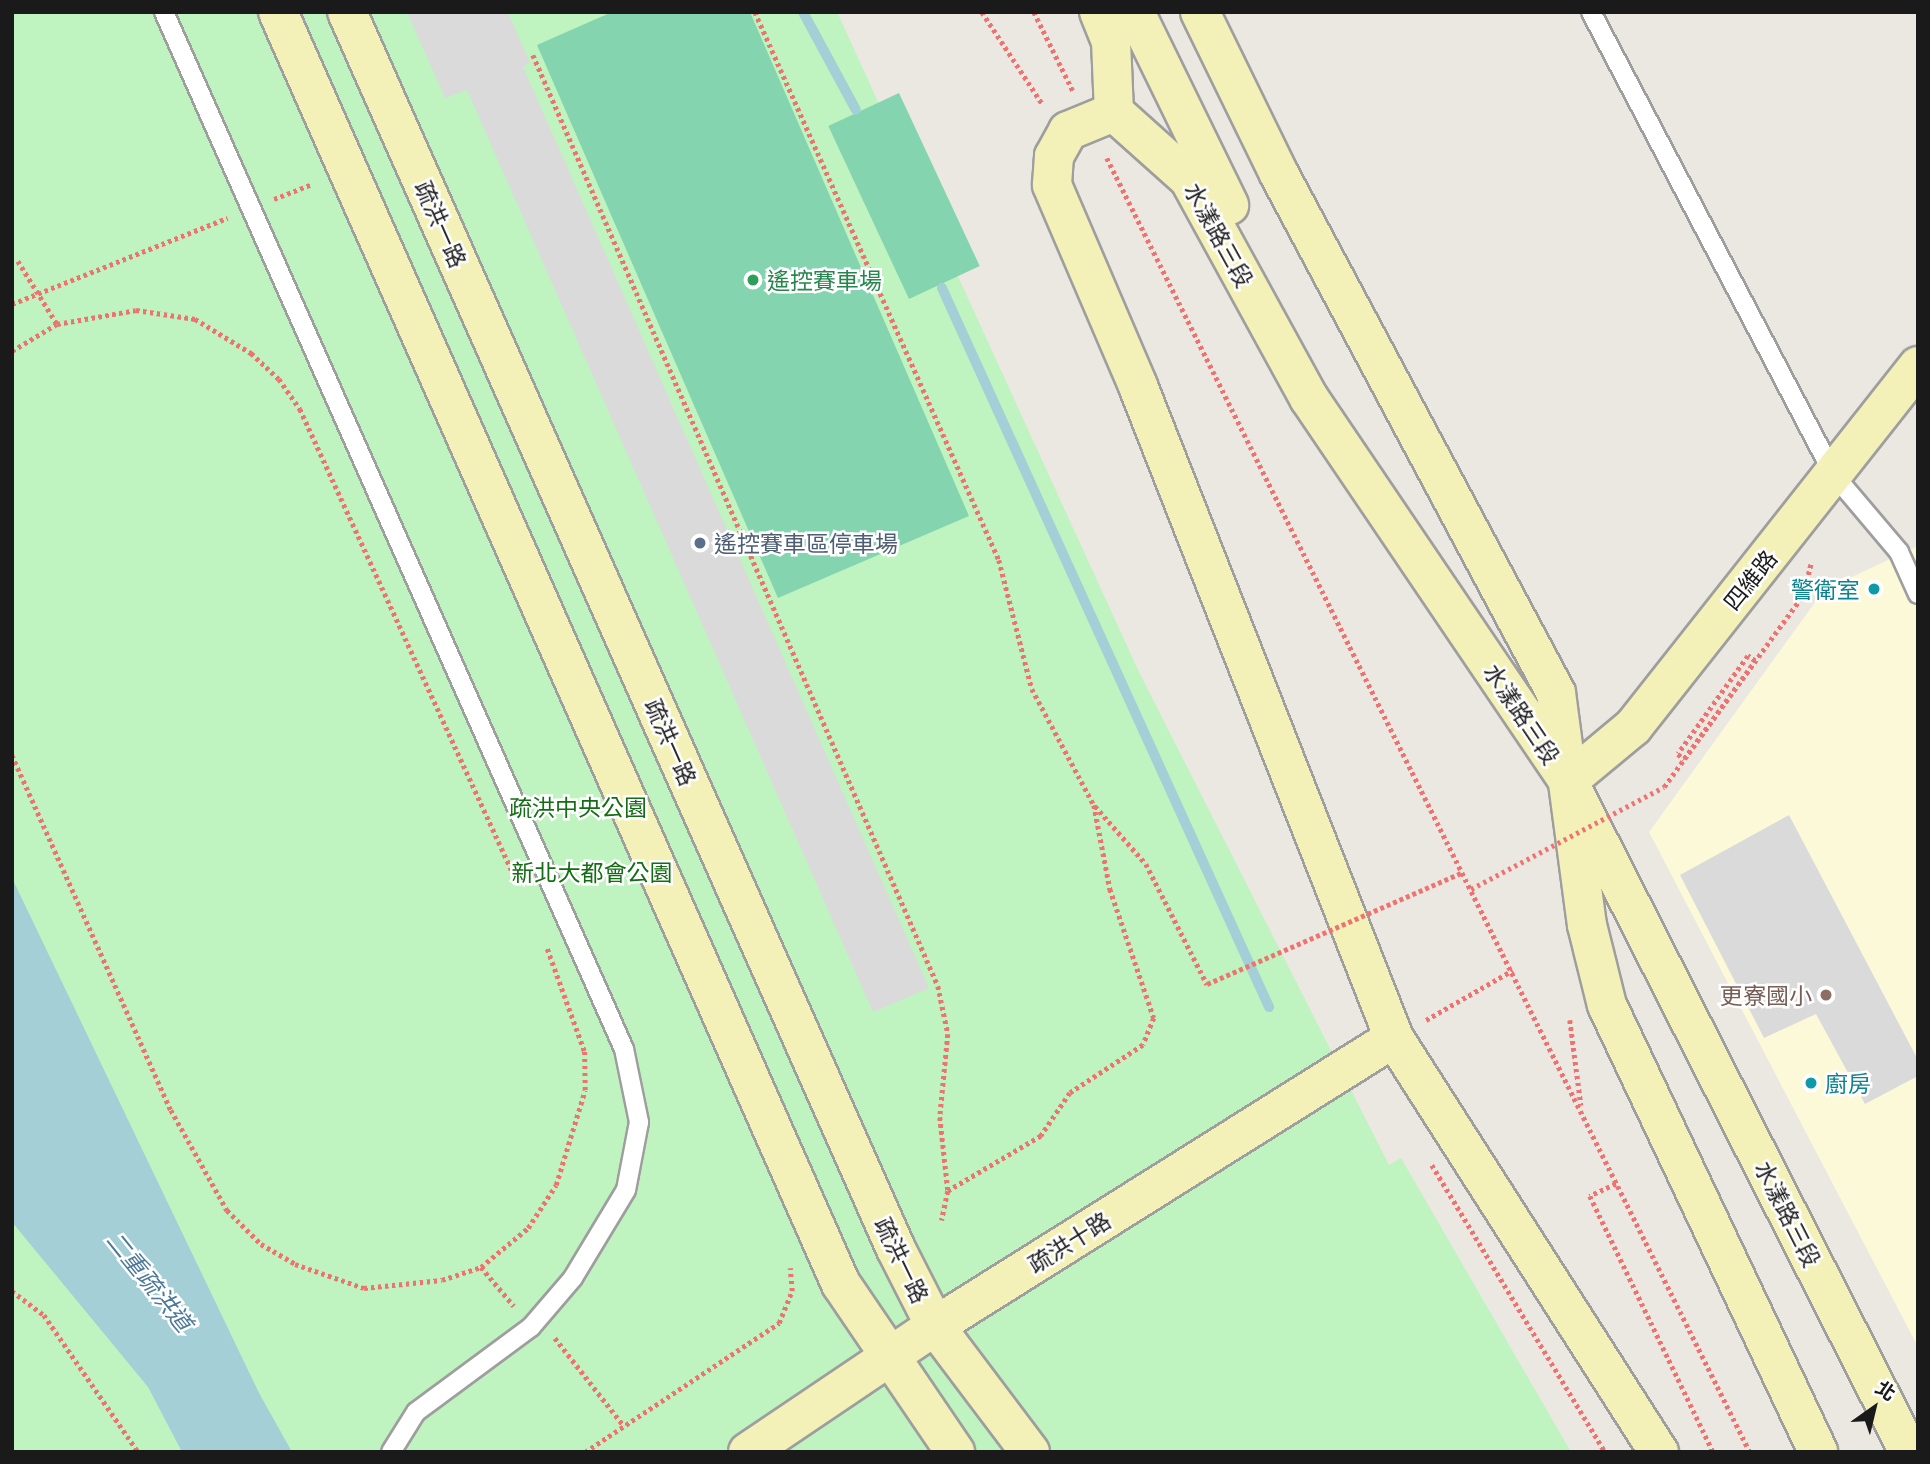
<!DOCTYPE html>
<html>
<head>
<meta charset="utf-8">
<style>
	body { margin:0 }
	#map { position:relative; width:1930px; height:1464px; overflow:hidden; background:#ebe7e1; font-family:"Open Sans","Noto Sans TC",sans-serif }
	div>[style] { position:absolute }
	.education>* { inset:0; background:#fcf9d9 }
	.park>* { inset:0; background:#bff3bf }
	.pitch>* { inset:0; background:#84d5af; transform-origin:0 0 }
	.parking>* { inset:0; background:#dadada }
	.water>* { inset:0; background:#a4cfd6 }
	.stream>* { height:10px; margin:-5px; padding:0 5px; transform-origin:5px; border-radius:5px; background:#a4cfd6 }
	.path>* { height:4.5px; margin-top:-2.25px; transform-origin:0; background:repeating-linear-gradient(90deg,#ed7370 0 3.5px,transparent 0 7px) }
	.roads { filter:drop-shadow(2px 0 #9e9e9e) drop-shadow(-2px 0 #9e9e9e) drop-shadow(0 2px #9e9e9e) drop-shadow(0 -2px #9e9e9e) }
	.lane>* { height:18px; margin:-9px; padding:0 9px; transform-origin:9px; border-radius:9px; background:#fff }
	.secondary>* { height:38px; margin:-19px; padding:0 19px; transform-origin:19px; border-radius:19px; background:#f3f1b7 }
	.path-bridge>* { height:4.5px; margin-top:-2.25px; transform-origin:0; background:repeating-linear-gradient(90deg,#ed7370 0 3.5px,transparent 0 7px) }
	.dots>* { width:19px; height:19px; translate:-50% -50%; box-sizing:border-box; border:4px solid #fff; border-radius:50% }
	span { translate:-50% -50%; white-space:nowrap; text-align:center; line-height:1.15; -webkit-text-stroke:5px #fff; paint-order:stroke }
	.street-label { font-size:23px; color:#1a1a1a }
	.leisure-label { font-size:23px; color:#27864d }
	.left { translate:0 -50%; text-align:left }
	.service-label { font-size:23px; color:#4e5e75 }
	.culture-label { font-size:23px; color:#0d838f }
	.right { translate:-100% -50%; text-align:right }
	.park-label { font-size:23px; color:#146d14 }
	.education-label { font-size:23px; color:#785e54 }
	.water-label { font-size:24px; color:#4d7a9a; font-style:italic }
	.frame { position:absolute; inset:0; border:14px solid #1a1a1a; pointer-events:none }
	.north { position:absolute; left:1839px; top:1373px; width:70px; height:70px; -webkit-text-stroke:5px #fff; paint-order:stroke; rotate:34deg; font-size:19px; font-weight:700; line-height:28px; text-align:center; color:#1a1a1a }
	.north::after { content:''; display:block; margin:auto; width:24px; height:32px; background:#1a1a1a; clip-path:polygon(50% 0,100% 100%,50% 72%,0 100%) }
</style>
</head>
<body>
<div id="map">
	<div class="education">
		<div style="clip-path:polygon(1918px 546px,1918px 1347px,1649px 832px,1824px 590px)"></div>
	</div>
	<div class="park">
		<div style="clip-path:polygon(12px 12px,837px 12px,1139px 672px,1389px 1165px,1401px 1158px,1571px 1452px,12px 1452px)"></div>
	</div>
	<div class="pitch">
		<div style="clip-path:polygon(612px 12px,750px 12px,969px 516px,778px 598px,537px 45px)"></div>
		<div style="left:899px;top:93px;width:191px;height:78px;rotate:65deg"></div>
	</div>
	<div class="parking">
		<div style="clip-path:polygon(407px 12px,508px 12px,530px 63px,523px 67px,929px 988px,873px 1012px,467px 90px,445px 98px)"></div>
		<div style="clip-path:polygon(1789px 815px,1918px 1060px,1918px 1076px,1865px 1104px,1816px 1014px,1764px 1038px,1680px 875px)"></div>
	</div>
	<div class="water">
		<div style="clip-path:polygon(12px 878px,259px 1393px,292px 1452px,182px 1452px,148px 1387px,12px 1222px)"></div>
	</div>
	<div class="stream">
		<div style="left:803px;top:12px;width:111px;rotate:61.6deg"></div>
		<div style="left:942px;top:288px;width:790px;rotate:65.54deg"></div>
	</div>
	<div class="path">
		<div style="left:755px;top:12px;width:600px;rotate:66deg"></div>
		<div style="left:999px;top:560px;width:133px;rotate:75.7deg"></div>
		<div style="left:1032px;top:689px;width:132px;rotate:61.9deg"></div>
		<div style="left:1094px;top:805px;width:86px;rotate:79.2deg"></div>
		<div style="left:1110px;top:889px;width:136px;rotate:71.2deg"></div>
		<div style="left:1154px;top:1018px;width:29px;rotate:112deg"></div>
		<div style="left:1143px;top:1045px;width:87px;rotate:146.7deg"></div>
		<div style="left:1070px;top:1093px;width:52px;rotate:124deg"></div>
		<div style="left:1041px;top:1136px;width:108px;rotate:149.4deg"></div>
		<div style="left:948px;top:1191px;width:30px;rotate:102deg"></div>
		<div style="left:982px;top:12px;width:111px;rotate:56.7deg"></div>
		<div style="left:1034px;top:12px;width:88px;rotate:63.7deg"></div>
		<div style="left:533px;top:55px;width:1015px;rotate:66.49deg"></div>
		<div style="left:938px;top:986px;width:49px;rotate:78.2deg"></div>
		<div style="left:948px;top:1034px;width:83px;rotate:95.5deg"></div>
		<div style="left:940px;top:1117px;width:74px;rotate:83.8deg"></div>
		<div style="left:1107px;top:158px;width:1445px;rotate:63.58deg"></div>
		<div style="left:274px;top:199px;width:41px;rotate:-21.5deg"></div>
		<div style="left:18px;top:261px;width:74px;rotate:58.2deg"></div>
		<div style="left:12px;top:304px;width:232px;rotate:-21.8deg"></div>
		<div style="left:12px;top:351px;width:52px;rotate:-31deg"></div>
		<div style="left:57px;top:324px;width:80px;rotate:-10deg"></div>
		<div style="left:136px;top:310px;width:60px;rotate:8.7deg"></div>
		<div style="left:195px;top:319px;width:66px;rotate:31.3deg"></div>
		<div style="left:251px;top:353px;width:38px;rotate:43deg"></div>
		<div style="left:279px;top:379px;width:37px;rotate:55deg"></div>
		<div style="left:300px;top:409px;width:508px;rotate:65.35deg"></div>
		<div style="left:12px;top:755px;width:389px;rotate:65.9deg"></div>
		<div style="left:171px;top:1110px;width:115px;rotate:60.8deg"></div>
		<div style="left:227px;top:1210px;width:48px;rotate:45deg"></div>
		<div style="left:261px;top:1244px;width:39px;rotate:30deg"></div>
		<div style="left:295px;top:1264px;width:73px;rotate:19.2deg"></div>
		<div style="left:364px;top:1288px;width:78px;rotate:-5.9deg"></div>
		<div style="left:442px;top:1280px;width:41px;rotate:-18.4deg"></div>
		<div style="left:481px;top:1267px;width:61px;rotate:-39.7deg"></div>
		<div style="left:528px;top:1228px;width:51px;rotate:-56.9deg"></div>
		<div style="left:556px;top:1185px;width:99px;rotate:-73deg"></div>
		<div style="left:585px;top:1090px;width:39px;rotate:-91deg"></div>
		<div style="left:584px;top:1051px;width:109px;rotate:-109.9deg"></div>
		<div style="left:1664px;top:787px;width:155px;rotate:-54.2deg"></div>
		<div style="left:1755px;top:661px;width:9px;rotate:-144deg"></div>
		<div style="left:1748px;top:656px;width:120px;rotate:125.5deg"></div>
		<div style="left:1678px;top:754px;width:8px;rotate:40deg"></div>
		<div style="left:1684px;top:759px;width:203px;rotate:-54deg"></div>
		<div style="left:1803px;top:595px;width:32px;rotate:-76deg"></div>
		<div style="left:1095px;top:806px;width:77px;rotate:48.7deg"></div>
		<div style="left:1146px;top:864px;width:135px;rotate:63.1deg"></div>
		<div style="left:1426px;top:1020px;width:100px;rotate:-29.9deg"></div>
		<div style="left:1570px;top:1020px;width:86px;rotate:82.6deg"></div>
		<div style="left:1432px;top:1165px;width:335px;rotate:58.9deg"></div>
		<div style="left:1616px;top:1184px;width:29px;rotate:155deg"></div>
		<div style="left:1590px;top:1196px;width:284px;rotate:64.3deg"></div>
		<div style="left:481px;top:1267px;width:51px;rotate:49.8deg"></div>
		<div style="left:12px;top:1291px;width:40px;rotate:37deg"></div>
		<div style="left:44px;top:1315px;width:166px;rotate:55.5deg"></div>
		<div style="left:555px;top:1338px;width:112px;rotate:51.9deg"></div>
		<div style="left:585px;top:1452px;width:233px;rotate:-33.6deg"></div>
		<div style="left:779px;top:1323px;width:35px;rotate:-68deg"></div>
		<div style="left:792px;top:1291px;width:23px;rotate:-95deg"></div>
	</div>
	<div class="roads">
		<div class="lane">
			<div style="left:164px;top:12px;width:1134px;rotate:66.08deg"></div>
			<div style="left:624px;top:1049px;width:75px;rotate:78.4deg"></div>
			<div style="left:639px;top:1122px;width:69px;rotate:100.8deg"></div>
			<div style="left:626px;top:1190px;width:103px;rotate:121.1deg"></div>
			<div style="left:573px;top:1278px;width:65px;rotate:130.6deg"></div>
			<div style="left:531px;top:1327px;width:143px;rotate:143.5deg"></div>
			<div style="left:416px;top:1412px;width:47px;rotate:122deg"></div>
			<div style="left:1591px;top:12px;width:523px;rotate:62.31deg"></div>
			<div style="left:1834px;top:475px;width:101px;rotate:49.8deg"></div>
			<div style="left:1899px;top:552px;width:46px;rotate:65.7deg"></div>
		</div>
		<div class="secondary">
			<div style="left:278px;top:12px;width:1391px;rotate:66.13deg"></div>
			<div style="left:841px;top:1284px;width:203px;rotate:55.8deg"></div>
			<div style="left:347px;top:12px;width:1353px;rotate:66.07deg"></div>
			<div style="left:896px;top:1249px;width:86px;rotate:63.1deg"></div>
			<div style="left:935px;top:1326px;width:158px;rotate:53deg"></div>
			<div style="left:1099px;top:12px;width:31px;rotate:68deg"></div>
			<div style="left:1111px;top:41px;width:71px;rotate:87.6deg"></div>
			<div style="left:1114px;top:112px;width:101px;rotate:41.8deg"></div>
			<div style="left:1189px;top:179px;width:250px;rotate:61.3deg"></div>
			<div style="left:1309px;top:398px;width:462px;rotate:55.9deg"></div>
			<div style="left:1568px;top:781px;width:753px;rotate:63.06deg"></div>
			<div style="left:1135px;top:12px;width:215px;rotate:64deg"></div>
			<div style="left:1200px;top:12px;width:180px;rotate:64deg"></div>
			<div style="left:1279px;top:174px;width:588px;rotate:61.91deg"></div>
			<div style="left:1556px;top:693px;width:234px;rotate:82.4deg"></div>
			<div style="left:1587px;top:925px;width:82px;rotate:76deg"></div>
			<div style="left:1607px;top:1005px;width:494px;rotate:64.7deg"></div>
			<div style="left:1114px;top:112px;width:50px;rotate:157.6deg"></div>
			<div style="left:1068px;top:131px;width:29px;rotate:119deg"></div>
			<div style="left:1054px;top:156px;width:29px;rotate:94deg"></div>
			<div style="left:1052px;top:185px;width:219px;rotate:66.8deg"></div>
			<div style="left:1138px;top:386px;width:700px;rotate:68.56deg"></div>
			<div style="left:1394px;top:1038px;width:492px;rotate:57.4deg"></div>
			<div style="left:1568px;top:781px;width:85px;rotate:-39.7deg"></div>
			<div style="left:1633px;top:727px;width:460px;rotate:-51.7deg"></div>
			<div style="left:748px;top:1452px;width:225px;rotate:-34deg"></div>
			<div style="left:935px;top:1326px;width:542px;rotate:-32.11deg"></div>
		</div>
	</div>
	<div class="path-bridge">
		<div style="left:1471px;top:889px;width:218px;rotate:-27.9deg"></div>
		<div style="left:1207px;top:984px;width:279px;rotate:-23.6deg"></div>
	</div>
	<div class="dots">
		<div style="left:753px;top:280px;background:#2e9e5b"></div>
		<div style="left:700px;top:543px;background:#5c6f8a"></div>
		<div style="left:1874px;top:589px;background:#0f9aa8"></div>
		<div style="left:1826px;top:995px;background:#8d6e63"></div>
		<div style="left:1811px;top:1083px;background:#0f9aa8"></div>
	</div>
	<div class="street-label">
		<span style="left:441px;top:224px;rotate:66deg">疏洪一路</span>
		<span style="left:1219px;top:235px;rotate:61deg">水漾路三段</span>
		<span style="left:1750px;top:580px;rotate:-51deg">四維路</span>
		<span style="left:1522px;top:714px;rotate:56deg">水漾路三段</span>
		<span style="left:671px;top:742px;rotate:66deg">疏洪一路</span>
		<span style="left:1788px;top:1214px;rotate:63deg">水漾路三段</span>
		<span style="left:1069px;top:1242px;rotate:-32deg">疏洪十路</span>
		<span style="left:902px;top:1260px;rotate:64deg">疏洪一路</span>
	</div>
	<div class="leisure-label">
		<span class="left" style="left:767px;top:280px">遙控賽車場</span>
	</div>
	<div class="service-label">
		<span class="left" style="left:714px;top:543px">遙控賽車區停車場</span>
	</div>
	<div class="culture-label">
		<span class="right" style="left:1860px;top:589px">警衛室</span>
		<span class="left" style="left:1825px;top:1083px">廚房</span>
	</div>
	<div class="park-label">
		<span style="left:578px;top:807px">疏洪中央公園</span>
		<span style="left:592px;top:872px">新北大都會公園</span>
	</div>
	<div class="education-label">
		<span class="right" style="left:1812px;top:995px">更寮國小</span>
	</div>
	<div class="water-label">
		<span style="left:150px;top:1281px;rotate:51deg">二重疏洪道</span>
	</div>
	<div class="frame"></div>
	<div class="north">北</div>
</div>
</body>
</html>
